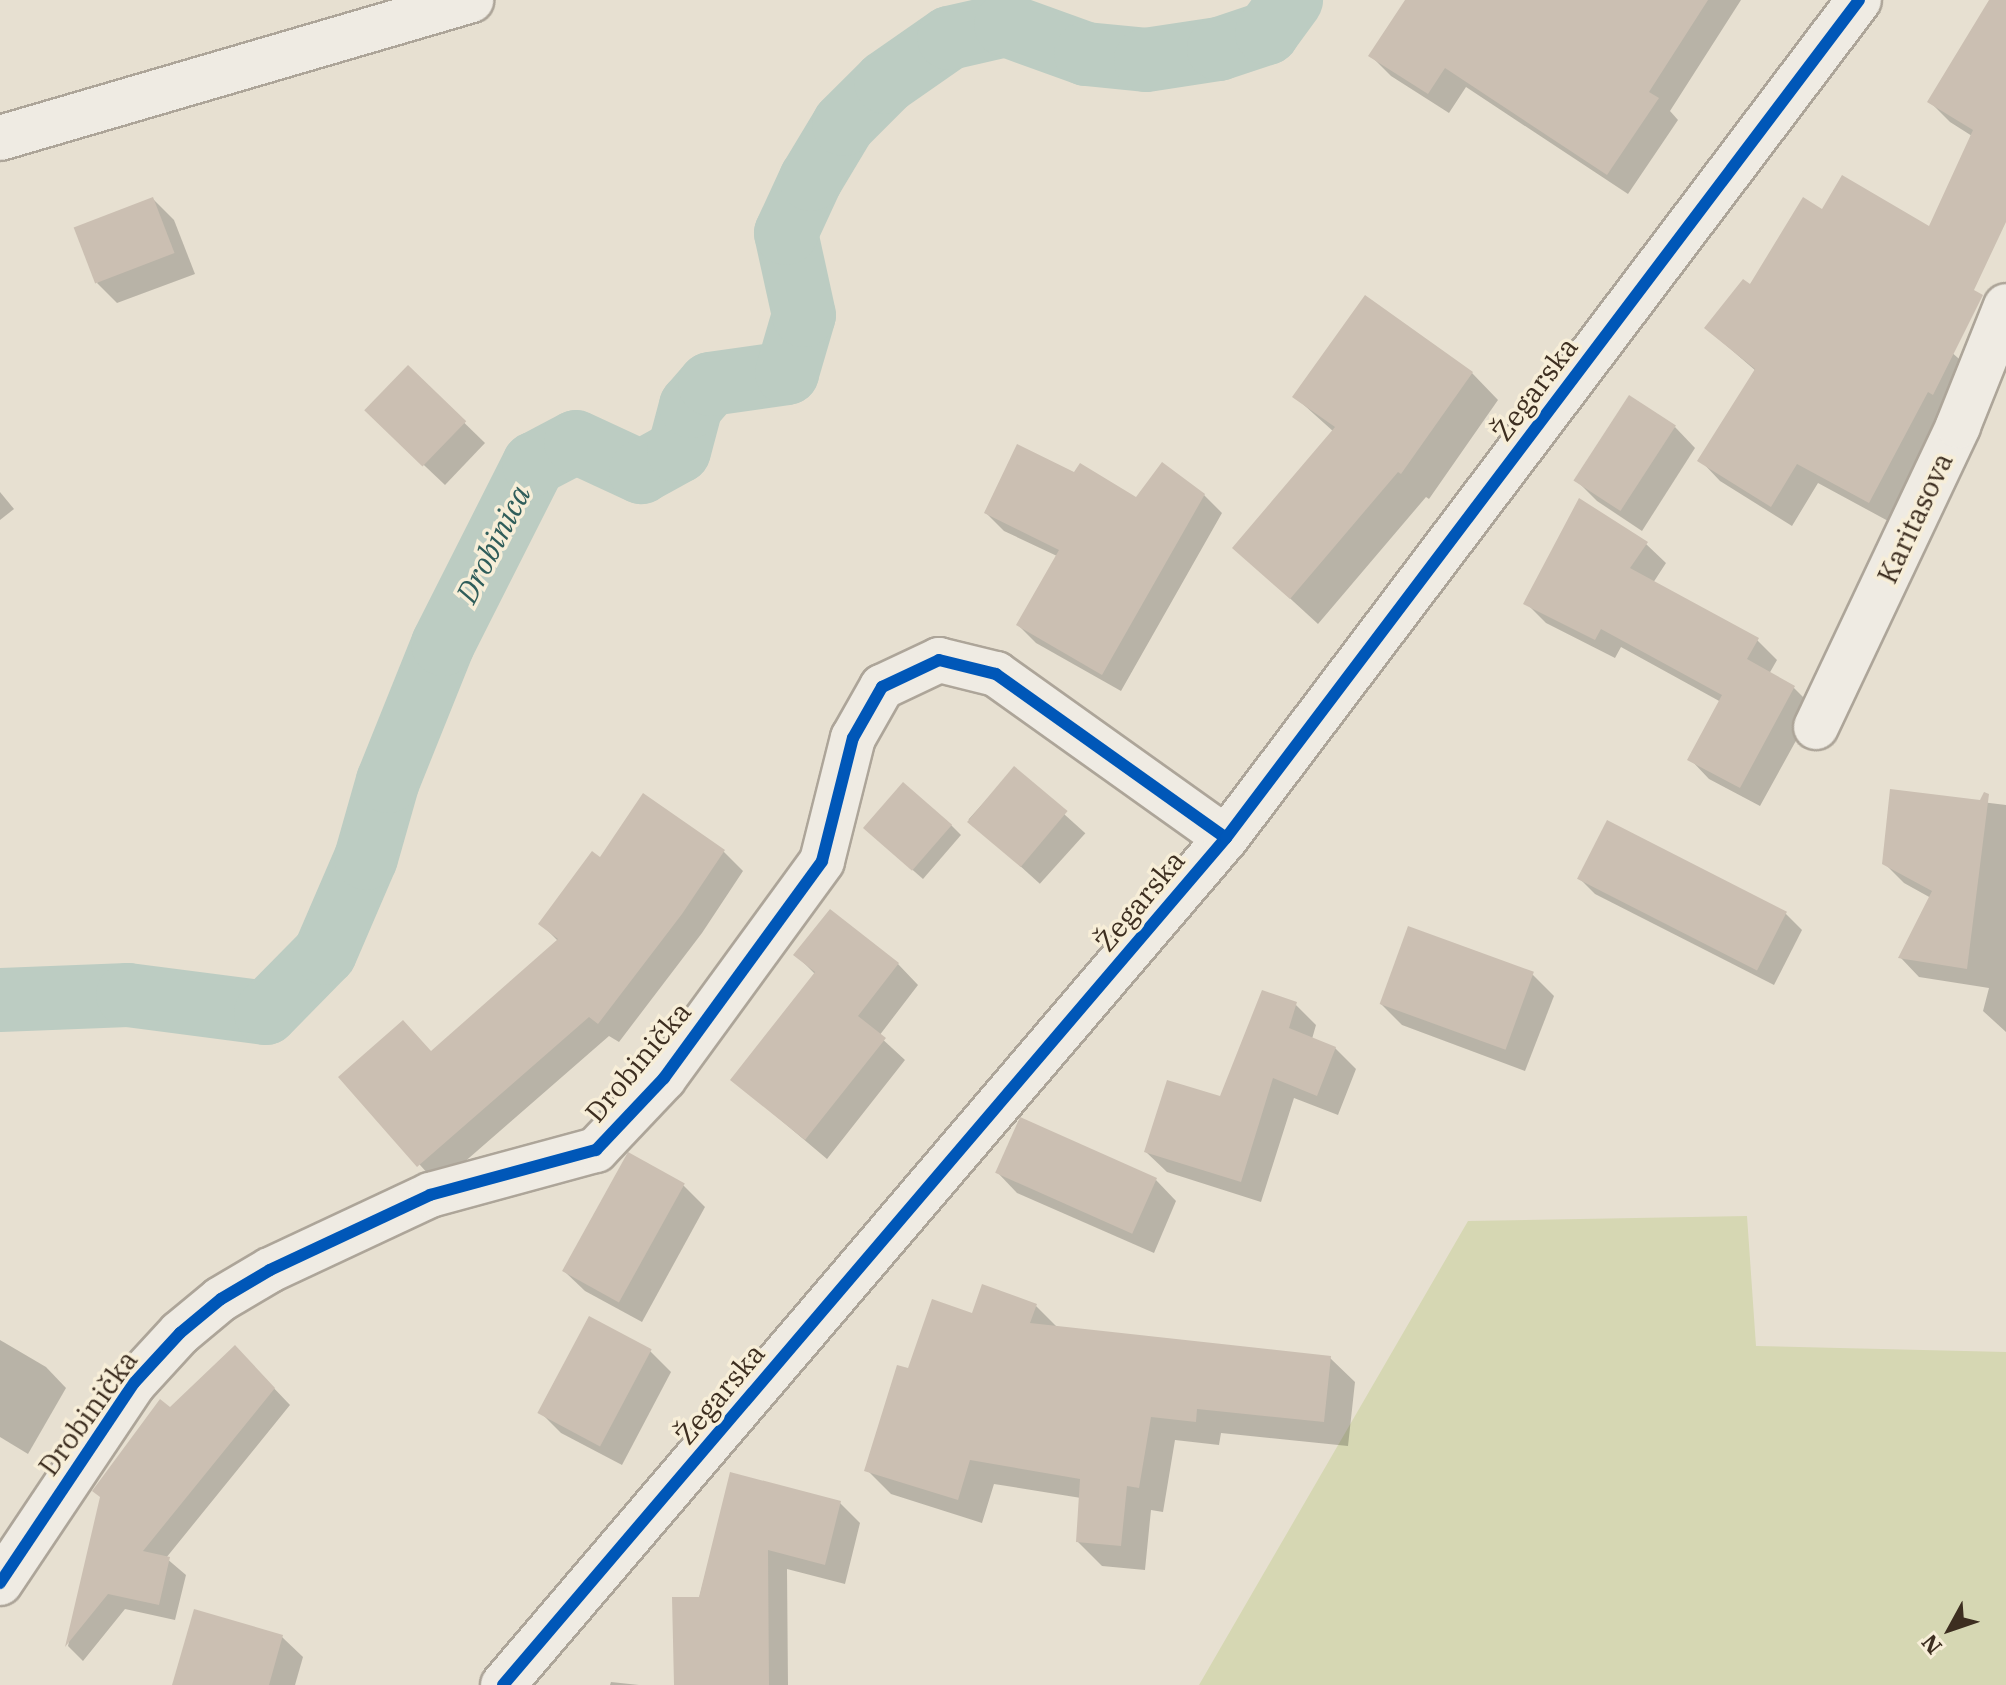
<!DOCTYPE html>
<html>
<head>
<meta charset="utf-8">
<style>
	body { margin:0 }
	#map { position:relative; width:2006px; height:1685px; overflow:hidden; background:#e7e0d1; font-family:"IBM Plex Serif",serif }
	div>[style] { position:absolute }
	.green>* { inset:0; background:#d6d7b3 }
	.shadow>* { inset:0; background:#0003; transform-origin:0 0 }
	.canal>* { height:64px; margin:-32px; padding:0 32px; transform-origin:32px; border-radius:32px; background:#bcccc2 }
	.building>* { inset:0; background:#cbbfb2; transform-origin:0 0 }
	.roads { filter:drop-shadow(2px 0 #ada599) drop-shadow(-2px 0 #ada599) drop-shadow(0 2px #ada599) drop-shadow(0 -2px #ada599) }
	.minor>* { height:44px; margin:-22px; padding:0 22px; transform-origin:22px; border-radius:22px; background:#efebe3 }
	.cycleway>* { height:12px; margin:-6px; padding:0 6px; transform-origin:6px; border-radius:6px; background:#0057b8 }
	span { translate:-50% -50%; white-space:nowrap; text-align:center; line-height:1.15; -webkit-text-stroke:7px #f7eed8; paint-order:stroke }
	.street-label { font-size:28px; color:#3d2e20 }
	.water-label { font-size:30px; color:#2f5d5a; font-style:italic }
	.north { position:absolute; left:1910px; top:1589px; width:80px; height:80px; -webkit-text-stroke:6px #f7eed8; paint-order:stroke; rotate:230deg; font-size:22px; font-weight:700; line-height:32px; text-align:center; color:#3d2e20 }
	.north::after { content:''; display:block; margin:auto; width:28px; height:36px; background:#3d2e20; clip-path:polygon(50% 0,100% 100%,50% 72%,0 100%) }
</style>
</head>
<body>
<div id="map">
	<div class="green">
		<div style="clip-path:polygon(1747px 1216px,1756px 1346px,2006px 1352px,2006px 1685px,1199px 1685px,1468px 1221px)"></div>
	</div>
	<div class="shadow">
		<div style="clip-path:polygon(1407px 0,1741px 0,1670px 111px,1678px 120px,1628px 194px,1466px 87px,1449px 113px,1391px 76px,1371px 56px)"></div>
		<div style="clip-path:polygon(2006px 42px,2006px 215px,1932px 335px,1975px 373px,1890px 522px,1818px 483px,1792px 526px,1720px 481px,1700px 460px,1756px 371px,1706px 328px,1823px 212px,1949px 240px,1972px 136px,1950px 122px,1930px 102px)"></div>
		<div style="clip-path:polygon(153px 199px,174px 220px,195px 274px,117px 303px,97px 283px)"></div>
		<div style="clip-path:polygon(408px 368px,485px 443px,445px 485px,388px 431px)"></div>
		<div style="clip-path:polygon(1472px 373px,1498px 400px,1429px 499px,1426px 497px,1318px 624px,1235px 548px,1334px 432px,1295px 397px)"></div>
		<div style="clip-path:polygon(1675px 427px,1695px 448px,1642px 531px,1597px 501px,1576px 480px)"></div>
		<div style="clip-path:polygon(1075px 475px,1136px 500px,1204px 495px,1222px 513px,1121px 691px,1036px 643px,1018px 625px,1057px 556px,1004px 531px,986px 513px)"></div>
		<div style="clip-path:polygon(0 492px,14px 509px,0 520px)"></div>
		<div style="clip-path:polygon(1646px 544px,1666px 563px,1653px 583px,1757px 640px,1777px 660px,1769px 674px,1794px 688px,1814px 708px,1760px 806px,1709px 779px,1690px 759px,1721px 702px,1621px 647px,1615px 658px,1546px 623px,1526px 603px)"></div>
		<div style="left:1014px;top:769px;width:96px;height:68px;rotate:42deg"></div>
		<div style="clip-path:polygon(1892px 791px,2006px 805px,2006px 1032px,1983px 1011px,1989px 988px,1919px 977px,1900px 957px,1931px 898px,1904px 883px,1884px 863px)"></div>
		<div style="clip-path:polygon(951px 825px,961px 835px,923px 879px,876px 838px)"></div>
		<div style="clip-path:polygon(723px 851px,743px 871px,702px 933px,619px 1042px,609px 1036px,438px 1185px,341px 1077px,432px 1053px,558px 941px,541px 924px,601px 860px)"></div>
		<div style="clip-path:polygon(1579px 878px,1786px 914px,1802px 930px,1774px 985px,1595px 894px)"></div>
		<div style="clip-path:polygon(796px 955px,898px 964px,918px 985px,879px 1036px,905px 1060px,827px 1159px,733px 1080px,816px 975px)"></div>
		<div style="clip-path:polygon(1533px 975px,1554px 996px,1525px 1071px,1402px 1025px,1381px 1004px)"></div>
		<div style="clip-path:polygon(1295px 1004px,1316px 1025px,1312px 1039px,1335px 1048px,1356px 1069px,1338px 1115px,1294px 1098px,1261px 1202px,1167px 1172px,1146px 1152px,1221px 1099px)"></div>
		<div style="clip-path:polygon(629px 1155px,684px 1186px,705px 1207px,642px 1322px,585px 1291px,564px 1271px)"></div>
		<div style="clip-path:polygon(997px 1172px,1156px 1180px,1176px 1201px,1154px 1253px,1017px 1193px)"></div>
		<div style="clip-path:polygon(1036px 1306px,1058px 1328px,1330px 1358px,1355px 1382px,1348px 1446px,1221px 1433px,1219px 1445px,1175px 1440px,1163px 1512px,1151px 1510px,1145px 1570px,1102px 1566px,1078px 1542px,1081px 1498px,994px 1484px,982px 1523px,891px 1494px,867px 1470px,909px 1370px,973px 1316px)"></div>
		<div style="clip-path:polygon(0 1340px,46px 1367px,66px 1388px,28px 1454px,0 1437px)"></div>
		<div style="clip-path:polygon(650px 1351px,671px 1372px,622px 1465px,561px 1433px,540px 1412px)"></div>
		<div style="clip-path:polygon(250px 1363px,290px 1405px,166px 1558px,186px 1575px,175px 1620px,125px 1609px,83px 1661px,68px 1646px,102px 1498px,170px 1410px)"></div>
		<div style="clip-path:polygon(732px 1474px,840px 1503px,860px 1523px,845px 1584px,787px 1569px,788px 1685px,676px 1685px)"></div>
		<div style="clip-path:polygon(282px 1637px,303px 1657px,295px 1685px,174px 1685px)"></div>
		<div style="clip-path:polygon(611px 1682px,639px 1685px,610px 1685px)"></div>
	</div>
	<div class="canal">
		<div style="left:0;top:1000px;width:128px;rotate:-2.2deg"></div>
		<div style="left:128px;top:995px;width:139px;rotate:7.4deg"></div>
		<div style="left:266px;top:1013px;width:84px;rotate:-45.5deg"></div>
		<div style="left:325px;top:953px;width:103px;rotate:-66.7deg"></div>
		<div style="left:366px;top:858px;width:80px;rotate:-74.1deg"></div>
		<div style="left:388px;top:781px;width:148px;rotate:-68.1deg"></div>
		<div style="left:443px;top:644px;width:202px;rotate:-63.2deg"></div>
		<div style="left:534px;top:464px;width:47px;rotate:-27.6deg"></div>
		<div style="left:576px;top:442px;width:72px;rotate:24.8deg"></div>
		<div style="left:641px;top:472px;width:43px;rotate:-28.9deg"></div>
		<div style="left:679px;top:451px;width:47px;rotate:-75.1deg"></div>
		<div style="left:691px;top:406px;width:29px;rotate:-49deg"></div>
		<div style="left:710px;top:384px;width:78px;rotate:-8.1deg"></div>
		<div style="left:787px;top:373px;width:60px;rotate:-73.7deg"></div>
		<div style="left:804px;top:315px;width:84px;rotate:-102.4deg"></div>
		<div style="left:786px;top:233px;width:60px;rotate:-65.2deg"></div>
		<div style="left:811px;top:179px;width:64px;rotate:-59deg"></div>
		<div style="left:844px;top:124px;width:59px;rotate:-45deg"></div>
		<div style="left:886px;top:82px;width:77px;rotate:-34.9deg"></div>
		<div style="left:949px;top:38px;width:58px;rotate:-12.8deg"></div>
		<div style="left:1006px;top:25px;width:85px;rotate:19.9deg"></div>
		<div style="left:1086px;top:54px;width:60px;rotate:5.7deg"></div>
		<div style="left:1146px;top:60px;width:74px;rotate:-8.6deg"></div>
		<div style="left:1219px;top:49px;width:51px;rotate:-18.4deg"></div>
		<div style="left:1267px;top:33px;width:41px;rotate:-54deg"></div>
	</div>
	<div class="building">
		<div style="clip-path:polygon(1405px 0,1708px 0,1649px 92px,1659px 98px,1607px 175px,1445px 68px,1428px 94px,1368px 56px)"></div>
		<div style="clip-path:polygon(1989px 0,2006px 0,2006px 222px,1974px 290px,1983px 295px,1933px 395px,1928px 392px,1869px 503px,1797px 464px,1771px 507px,1697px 461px,1755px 369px,1704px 328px,1743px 279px,1750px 284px,1803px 197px,1822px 209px,1842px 175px,1929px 226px,1973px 130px,1927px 102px)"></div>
		<div style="left:153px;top:197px;width:60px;height:85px;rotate:69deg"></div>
		<div style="clip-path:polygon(1365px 295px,1473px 372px,1401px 474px,1398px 472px,1290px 599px,1232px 548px,1335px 427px,1292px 397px)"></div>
		<div style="left:408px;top:365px;width:81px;height:63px;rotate:44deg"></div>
		<div style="left:1629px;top:395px;width:56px;height:102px;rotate:33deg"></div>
		<div style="clip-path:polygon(1017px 444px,1074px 472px,1080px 463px,1136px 497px,1162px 462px,1205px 494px,1102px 675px,1016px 625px,1059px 550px,984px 513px)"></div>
		<div style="clip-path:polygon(1579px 498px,1648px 542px,1630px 568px,1759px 638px,1747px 659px,1795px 686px,1740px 788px,1687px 760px,1722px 695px,1601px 629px,1595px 640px,1523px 604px)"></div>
		<div style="left:1014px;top:766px;width:70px;height:73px;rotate:40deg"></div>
		<div style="left:903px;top:782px;width:65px;height:61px;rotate:41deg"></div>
		<div style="clip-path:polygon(1890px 789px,1980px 800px,1984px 792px,1989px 794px,1967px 969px,1898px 958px,1932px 891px,1882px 864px)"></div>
		<div style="clip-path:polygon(643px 793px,725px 850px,682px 914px,598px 1024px,589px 1017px,417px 1167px,338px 1077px,403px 1020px,431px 1051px,558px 939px,538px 924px,592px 851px,600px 857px)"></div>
		<div style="left:1607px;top:820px;width:202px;height:66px;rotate:27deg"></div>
		<div style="clip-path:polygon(830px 909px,899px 963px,858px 1016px,886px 1038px,805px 1140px,730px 1080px,815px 972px,793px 955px)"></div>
		<div style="left:1408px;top:926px;width:134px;height:83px;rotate:20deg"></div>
		<div style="clip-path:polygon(1262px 990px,1297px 1002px,1289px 1028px,1336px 1047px,1317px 1096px,1273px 1078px,1241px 1182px,1144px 1152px,1167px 1080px,1220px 1096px)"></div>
		<div style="left:1020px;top:1117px;width:150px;height:61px;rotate:24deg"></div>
		<div style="left:628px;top:1152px;width:65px;height:136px;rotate:29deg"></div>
		<div style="clip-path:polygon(982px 1284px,1037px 1304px,1030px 1323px,1331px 1356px,1324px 1422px,1197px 1409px,1196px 1422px,1151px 1417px,1139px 1488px,1127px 1486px,1121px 1546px,1076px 1542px,1080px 1479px,970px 1460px,958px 1500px,864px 1471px,897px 1365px,908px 1368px,932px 1299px,972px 1313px)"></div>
		<div style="left:589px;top:1316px;width:71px;height:110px;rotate:28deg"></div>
		<div style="clip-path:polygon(235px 1345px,275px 1388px,143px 1551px,170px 1557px,159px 1605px,108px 1594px,65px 1647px,100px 1497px,92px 1491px,160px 1399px,170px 1407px)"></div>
		<div style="clip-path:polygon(730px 1472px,841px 1501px,825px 1565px,768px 1550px,769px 1685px,674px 1685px,672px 1597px,699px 1597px)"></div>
		<div style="clip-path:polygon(194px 1609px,283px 1635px,269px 1685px,172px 1685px)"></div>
	</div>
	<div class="roads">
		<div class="minor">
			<div style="left:0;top:138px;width:491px;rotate:-16.3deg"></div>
			<div style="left:1816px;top:727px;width:333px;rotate:-64.7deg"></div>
			<div style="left:1958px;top:426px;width:129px;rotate:-68.2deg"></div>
			<div style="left:0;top:1583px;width:241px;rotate:-56.2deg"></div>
			<div style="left:134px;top:1383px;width:68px;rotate:-47.4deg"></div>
			<div style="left:180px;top:1333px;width:53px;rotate:-39.7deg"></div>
			<div style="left:221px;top:1299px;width:57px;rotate:-30.6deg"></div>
			<div style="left:270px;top:1270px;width:177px;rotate:-25.1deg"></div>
			<div style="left:430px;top:1195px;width:172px;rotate:-15.2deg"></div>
			<div style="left:596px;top:1150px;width:99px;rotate:-46.6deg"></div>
			<div style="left:664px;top:1078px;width:268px;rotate:-53.9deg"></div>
			<div style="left:822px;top:861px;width:127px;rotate:-75.9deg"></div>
			<div style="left:853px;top:738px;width:59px;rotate:-60.4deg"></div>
			<div style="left:882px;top:687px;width:63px;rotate:-25.3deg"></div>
			<div style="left:939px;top:660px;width:59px;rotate:13.8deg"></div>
			<div style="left:996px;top:674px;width:282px;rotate:35.5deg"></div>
			<div style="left:503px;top:1685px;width:1114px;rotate:-49.52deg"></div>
			<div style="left:1226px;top:838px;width:1050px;rotate:-52.93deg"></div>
		</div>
	</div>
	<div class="cycleway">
		<div style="left:0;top:1583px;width:241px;rotate:-56.2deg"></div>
		<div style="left:134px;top:1383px;width:68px;rotate:-47.4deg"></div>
		<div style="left:180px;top:1333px;width:53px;rotate:-39.7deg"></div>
		<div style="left:221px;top:1299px;width:57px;rotate:-30.6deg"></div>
		<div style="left:270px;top:1270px;width:177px;rotate:-25.1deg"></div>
		<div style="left:430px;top:1195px;width:172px;rotate:-15.2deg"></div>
		<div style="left:596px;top:1150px;width:99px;rotate:-46.6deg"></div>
		<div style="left:664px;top:1078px;width:268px;rotate:-53.9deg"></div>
		<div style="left:822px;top:861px;width:127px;rotate:-75.9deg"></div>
		<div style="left:853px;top:738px;width:59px;rotate:-60.4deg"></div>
		<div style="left:882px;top:687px;width:63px;rotate:-25.3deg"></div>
		<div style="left:939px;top:660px;width:59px;rotate:13.8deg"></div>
		<div style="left:996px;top:674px;width:282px;rotate:35.5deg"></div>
		<div style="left:503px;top:1685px;width:1114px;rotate:-49.52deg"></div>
		<div style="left:1226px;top:838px;width:1050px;rotate:-52.93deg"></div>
	</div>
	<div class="street-label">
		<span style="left:1535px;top:389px;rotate:-53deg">Žegarska</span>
		<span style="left:1915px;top:518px;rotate:-65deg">Karitasova</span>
		<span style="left:1140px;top:901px;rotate:-50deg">Žegarska</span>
		<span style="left:638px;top:1062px;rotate:-50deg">Drobinička</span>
		<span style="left:720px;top:1394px;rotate:-50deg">Žegarska</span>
		<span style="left:88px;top:1413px;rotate:-54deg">Drobinička</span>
	</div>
	<div class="water-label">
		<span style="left:493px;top:544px;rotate:-63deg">Drobinica</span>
	</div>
	<div class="north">N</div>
</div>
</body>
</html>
